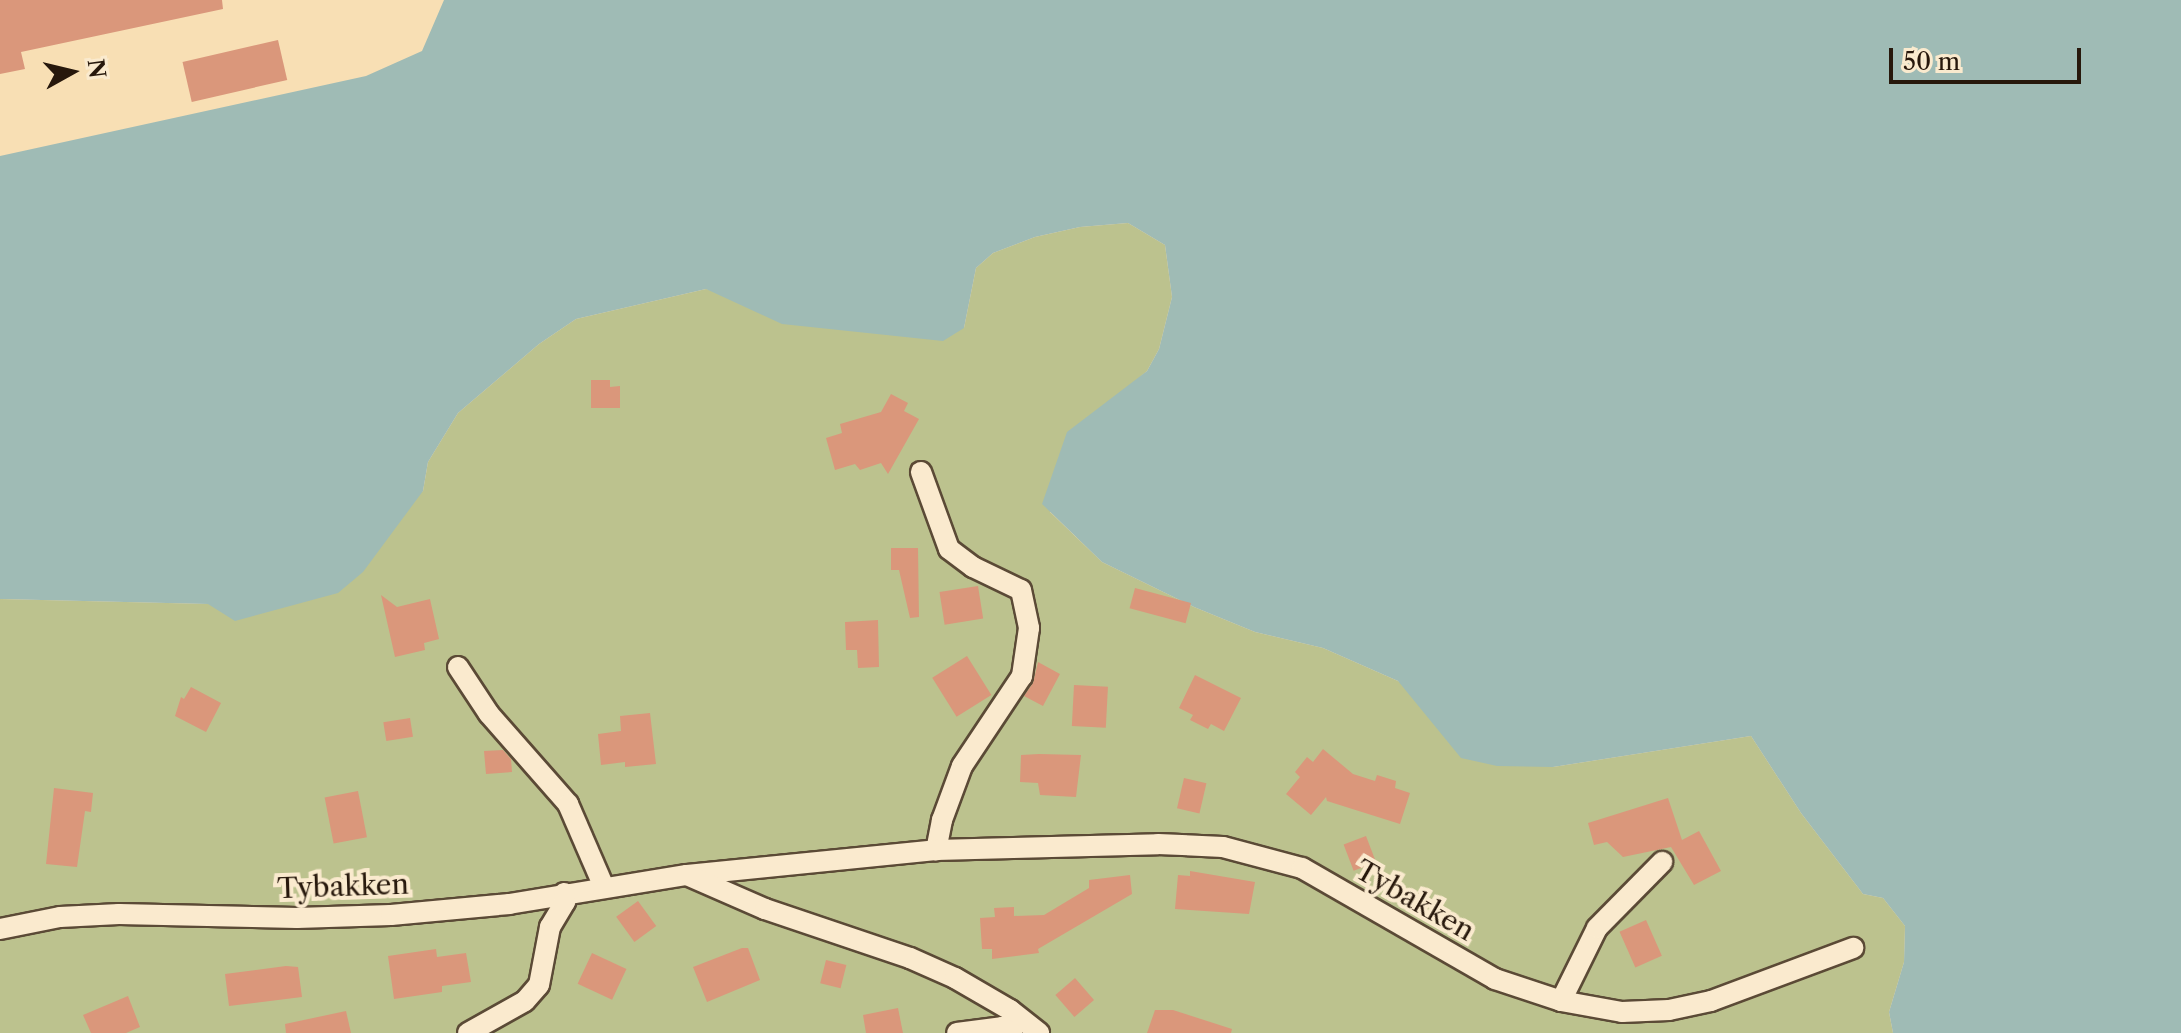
<!DOCTYPE html>
<html>
<head>
<meta charset="utf-8">
<style>
	body { margin:0 }
	#map { position:relative; width:2181px; height:1033px; overflow:hidden; background:#f8dfb4; font-family:"Libre Caslon Text",serif }
	div>[style] { position:absolute }
	.green>* { inset:0; background:#bcc28e }
	.water>* { inset:0; background:#9fbbb5 }
	.building>* { inset:0; background:#da977b; transform-origin:0 0 }
	.roads { filter:drop-shadow(2px 0 #5b4a36) drop-shadow(-2px 0 #5b4a36) drop-shadow(0 2px #5b4a36) drop-shadow(0 -2px #5b4a36) }
	.street>* { height:20px; margin:-10px; padding:0 10px; transform-origin:10px; border-radius:10px; background:#faeace }
	span { translate:-50% -50%; white-space:nowrap; text-align:center; line-height:1.15; -webkit-text-stroke:8px #faeace; paint-order:stroke }
	.street-label { font-size:28px; color:#27180c }
	.north { position:absolute; left:32px; top:32px; width:80px; height:80px; -webkit-text-stroke:6px #faeace; paint-order:stroke; rotate:82deg; font-size:22px; font-weight:700; line-height:32px; text-align:center; color:#27180c }
	.north::after { content:''; display:block; margin:auto; width:28px; height:36px; background:#27180c; clip-path:polygon(50% 0,100% 100%,50% 72%,0 100%) }
	.scale { position:absolute; left:1889px; top:48px; width:192px; height:36px; box-sizing:border-box; border:4px solid #27180c; border-top:0; padding-left:10px; font-size:24px; line-height:28px; white-space:nowrap; color:#27180c; -webkit-text-stroke:6px #faeace; paint-order:stroke }
</style>
</head>
<body>
<div id="map">
	<div class="green">
		<div style="clip-path:polygon(1128px 223px,1165px 245px,1172px 297px,1159px 349px,1147px 371px,1110px 403px,1050px 512px,1102px 562px,1194px 607px,1255px 632px,1323px 648px,1398px 681px,1553px 767px,1751px 736px,1801px 813px,1863px 894px,1883px 898px,1905px 926px,1904px 962px,1889px 1012px,1893px 1033px,0 1033px,0 599px,209px 604px,423px 491px,428px 462px,458px 413px,539px 344px,576px 319px,706px 289px,964px 328px,976px 268px,993px 253px,1035px 237px,1080px 227px)"></div>
	</div>
	<div class="water">
		<div style="clip-path:polygon(444px 0,2181px 0,2181px 1033px,1893px 1033px,1889px 1012px,1904px 962px,1905px 926px,1883px 898px,1863px 894px,1801px 813px,1751px 736px,1553px 767px,1497px 766px,1461px 758px,1398px 681px,1323px 648px,1255px 632px,1194px 607px,1102px 562px,1042px 504px,1067px 432px,1147px 371px,1159px 349px,1172px 297px,1165px 245px,1128px 223px,1080px 227px,1035px 237px,993px 253px,976px 268px,964px 328px,943px 341px,782px 324px,706px 289px,576px 319px,539px 344px,458px 413px,428px 462px,423px 491px,363px 572px,338px 593px,235px 621px,208px 604px,0 599px,0 156px,366px 76px,422px 51px)"></div>
	</div>
	<div class="building">
		<div style="clip-path:polygon(0 0,222px 0,223px 9px,21px 52px,25px 69px,0 74px)"></div>
		<div style="left:278px;top:40px;width:41px;height:98px;rotate:77deg"></div>
		<div style="clip-path:polygon(591px 380px,610px 380px,610px 387px,620px 386px,620px 408px,591px 408px)"></div>
		<div style="clip-path:polygon(891px 394px,908px 403px,904px 411px,919px 419px,888px 474px,881px 463px,860px 470px,855px 464px,835px 470px,826px 438px,842px 433px,840px 424px,881px 412px)"></div>
		<div style="clip-path:polygon(891px 548px,918px 548px,919px 617px,910px 618px,899px 570px,891px 570px)"></div>
		<div style="left:978px;top:586px;width:33px;height:39px;rotate:81deg"></div>
		<div style="left:1135px;top:588px;width:58px;height:21px;rotate:15deg"></div>
		<div style="clip-path:polygon(381px 595px,397px 607px,430px 599px,439px 639px,424px 643px,425px 650px,395px 657px)"></div>
		<div style="clip-path:polygon(878px 620px,879px 667px,858px 668px,857px 650px,846px 650px,845px 622px)"></div>
		<div style="left:967px;top:656px;width:46px;height:41px;rotate:58deg"></div>
		<div style="clip-path:polygon(1038px 662px,1060px 674px,1043px 706px,1024px 696px,1033px 683px)"></div>
		<div style="clip-path:polygon(1195px 675px,1241px 698px,1224px 731px,1211px 724px,1208px 729px,1190px 720px,1193px 715px,1179px 708px)"></div>
		<div style="left:1074px;top:685px;width:34px;height:41px;rotate:3deg"></div>
		<div style="clip-path:polygon(191px 687px,221px 703px,206px 732px,175px 716px,181px 697px,184px 699px)"></div>
		<div style="clip-path:polygon(650px 713px,656px 764px,625px 767px,625px 762px,601px 765px,598px 734px,621px 731px,620px 716px)"></div>
		<div style="left:410px;top:718px;width:19px;height:27px;rotate:81deg"></div>
		<div style="clip-path:polygon(1323px 749px,1353px 774px,1375px 781px,1377px 775px,1396px 781px,1395px 788px,1410px 793px,1400px 824px,1327px 801px,1326px 797px,1311px 815px,1286px 794px,1300px 777px,1295px 772px,1307px 757px,1313px 762px)"></div>
		<div style="clip-path:polygon(503px 750px,511px 759px,512px 772px,486px 774px,484px 751px)"></div>
		<div style="clip-path:polygon(1039px 754px,1081px 755px,1076px 797px,1040px 795px,1038px 783px,1020px 782px,1021px 755px)"></div>
		<div style="left:1184px;top:778px;width:23px;height:31px;rotate:13deg"></div>
		<div style="clip-path:polygon(54px 788px,93px 793px,91px 812px,85px 811px,77px 867px,46px 864px)"></div>
		<div style="left:358px;top:791px;width:47px;height:34px;rotate:79deg"></div>
		<div style="clip-path:polygon(1668px 798px,1682px 840px,1699px 831px,1721px 871px,1694px 885px,1671px 847px,1623px 857px,1607px 842px,1594px 845px,1588px 823px)"></div>
		<div style="left:1366px;top:836px;width:28px;height:24px;rotate:69deg"></div>
		<div style="clip-path:polygon(1190px 871px,1255px 882px,1249px 914px,1175px 909px,1178px 875px,1190px 876px)"></div>
		<div style="clip-path:polygon(1130px 875px,1132px 894px,1038px 949px,1039px 953px,992px 959px,992px 949px,982px 949px,980px 918px,995px 917px,994px 908px,1014px 907px,1014px 916px,1044px 915px,1089px 888px,1089px 880px)"></div>
		<div style="left:638px;top:901px;width:31px;height:27px;rotate:54deg"></div>
		<div style="left:1646px;top:920px;width:39px;height:29px;rotate:66deg"></div>
		<div style="clip-path:polygon(742px 948px,748px 948px,760px 980px,707px 1002px,693px 967px)"></div>
		<div style="clip-path:polygon(436px 949px,437px 957px,466px 953px,471px 982px,442px 986px,442px 992px,394px 999px,388px 956px)"></div>
		<div style="left:592px;top:953px;width:38px;height:34px;rotate:25deg"></div>
		<div style="left:826px;top:960px;width:21px;height:24px;rotate:14deg"></div>
		<div style="clip-path:polygon(286px 966px,298px 967px,302px 997px,229px 1006px,225px 974px)"></div>
		<div style="left:1075px;top:978px;width:29px;height:26px;rotate:49deg"></div>
		<div style="clip-path:polygon(128px 996px,140px 1027px,126px 1033px,91px 1033px,83px 1015px)"></div>
		<div style="clip-path:polygon(898px 1008px,903px 1033px,866px 1033px,863px 1015px)"></div>
		<div style="clip-path:polygon(1155px 1010px,1173px 1010px,1232px 1029px,1231px 1033px,1147px 1033px)"></div>
		<div style="clip-path:polygon(346px 1011px,351px 1033px,286px 1033px,285px 1024px)"></div>
	</div>
	<div class="roads">
		<div class="street">
			<div style="left:921px;top:472px;width:82px;rotate:70deg"></div>
			<div style="left:949px;top:549px;width:30px;rotate:37deg"></div>
			<div style="left:973px;top:567px;width:53px;rotate:25.6deg"></div>
			<div style="left:1021px;top:590px;width:39px;rotate:78deg"></div>
			<div style="left:1029px;top:628px;width:49px;rotate:98.3deg"></div>
			<div style="left:1022px;top:676px;width:108px;rotate:123.7deg"></div>
			<div style="left:962px;top:766px;width:58px;rotate:110.3deg"></div>
			<div style="left:942px;top:820px;width:31px;rotate:101deg"></div>
			<div style="left:458px;top:667px;width:56px;rotate:56.6deg"></div>
			<div style="left:489px;top:714px;width:120px;rotate:48.7deg"></div>
			<div style="left:568px;top:804px;width:90px;rotate:66.6deg"></div>
			<div style="left:687px;top:875px;width:250px;rotate:-5.7deg"></div>
			<div style="left:936px;top:850px;width:222px;rotate:-1.5deg"></div>
			<div style="left:1158px;top:844px;width:65px;rotate:2.6deg"></div>
			<div style="left:1223px;top:847px;width:82px;rotate:14.9deg"></div>
			<div style="left:1302px;top:868px;width:223px;rotate:29.9deg"></div>
			<div style="left:1495px;top:979px;width:70px;rotate:18.4deg"></div>
			<div style="left:1561px;top:1001px;width:62px;rotate:10.2deg"></div>
			<div style="left:1622px;top:1012px;width:47px;rotate:-2.4deg"></div>
			<div style="left:1669px;top:1010px;width:43px;rotate:-12.1deg"></div>
			<div style="left:1711px;top:1001px;width:152px;rotate:-20.5deg"></div>
			<div style="left:0;top:929px;width:61px;rotate:-11.3deg"></div>
			<div style="left:60px;top:917px;width:59px;rotate:-2.9deg"></div>
			<div style="left:119px;top:914px;width:178px;rotate:1.3deg"></div>
			<div style="left:297px;top:918px;width:94px;rotate:-1.8deg"></div>
			<div style="left:391px;top:915px;width:119px;rotate:-5.3deg"></div>
			<div style="left:509px;top:904px;width:180px;rotate:-9.3deg"></div>
			<div style="left:687px;top:875px;width:85px;rotate:23.6deg"></div>
			<div style="left:765px;top:909px;width:153px;rotate:18.7deg"></div>
			<div style="left:910px;top:958px;width:49px;rotate:24deg"></div>
			<div style="left:955px;top:978px;width:64px;rotate:30.2deg"></div>
			<div style="left:1010px;top:1010px;width:37px;rotate:38deg"></div>
			<div style="left:1561px;top:1001px;width:81px;rotate:-63.7deg"></div>
			<div style="left:1597px;top:928px;width:93px;rotate:-45.4deg"></div>
			<div style="left:468px;top:1033px;width:65px;rotate:-29.3deg"></div>
			<div style="left:525px;top:1001px;width:21px;rotate:-49deg"></div>
			<div style="left:539px;top:985px;width:59px;rotate:-79.3deg"></div>
			<div style="left:550px;top:927px;width:29px;rotate:-59deg"></div>
			<div style="left:565px;top:902px;width:9px;rotate:-96deg"></div>
			<div style="left:957px;top:1033px;width:45px;rotate:-7.6deg"></div>
			<div style="left:1002px;top:1027px;width:12px;rotate:31deg"></div>
		</div>
	</div>
	<div class="street-label">
		<span style="left:343px;top:886px;rotate:-2deg">Tybakken</span>
		<span style="left:1415px;top:900px;rotate:30deg">Tybakken</span>
	</div>
	<div class="north">N</div>
	<div class="scale">50 m</div>
</div>
</body>
</html>
